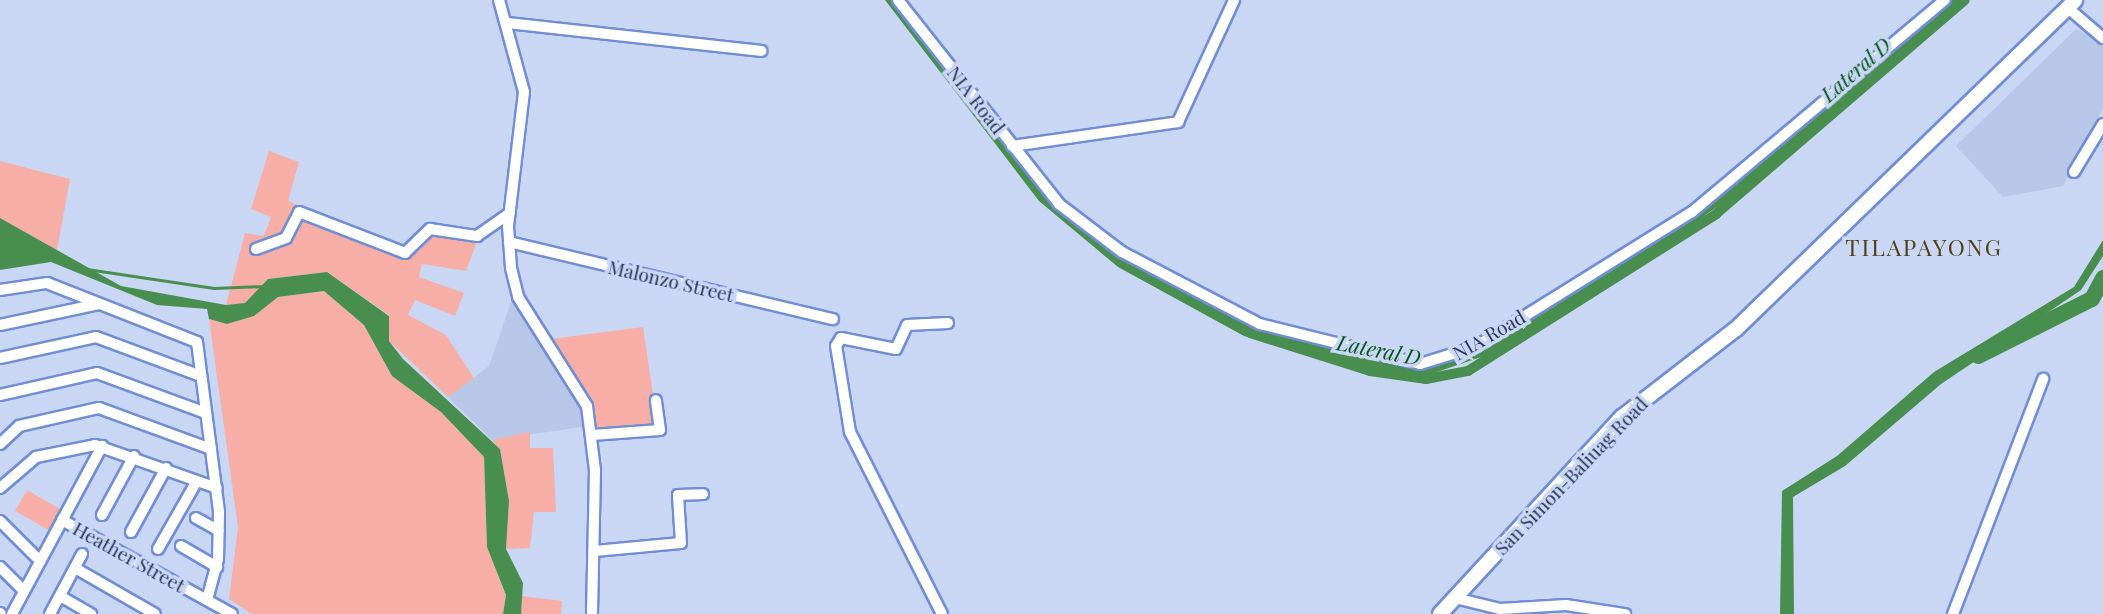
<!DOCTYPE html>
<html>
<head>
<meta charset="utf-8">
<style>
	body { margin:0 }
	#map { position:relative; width:2103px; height:614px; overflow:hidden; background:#c9d7f5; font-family:"Playfair Display",serif }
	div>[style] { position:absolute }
	.built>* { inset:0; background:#b8c7e7 }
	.green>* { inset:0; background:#f7aea6; transform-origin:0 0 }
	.water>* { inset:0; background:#488e4f }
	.stream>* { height:2.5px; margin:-1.25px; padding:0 1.25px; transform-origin:1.25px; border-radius:1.25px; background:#488e4f }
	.canal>* { height:10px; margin:-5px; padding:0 5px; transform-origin:5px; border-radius:5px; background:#488e4f }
	.river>* { height:16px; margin:-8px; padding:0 8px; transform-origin:8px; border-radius:8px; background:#488e4f }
	.roads { filter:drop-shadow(2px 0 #718ed4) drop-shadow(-2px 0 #718ed4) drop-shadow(0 2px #718ed4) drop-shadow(0 -2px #718ed4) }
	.minor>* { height:10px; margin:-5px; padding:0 5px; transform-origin:5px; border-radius:5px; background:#fff }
	.secondary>* { height:14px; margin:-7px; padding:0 7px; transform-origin:7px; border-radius:7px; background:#fff }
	span { translate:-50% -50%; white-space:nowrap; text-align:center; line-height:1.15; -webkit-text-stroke:7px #c9d7f5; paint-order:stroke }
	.street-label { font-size:19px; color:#293553 }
	.water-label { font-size:21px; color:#015416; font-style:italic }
	.quarter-label { font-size:23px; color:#4f3f17; letter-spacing:2px }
</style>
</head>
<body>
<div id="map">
	<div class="built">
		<div style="clip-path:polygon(2076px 29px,2103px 42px,2103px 108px,2063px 186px,2003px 197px,1956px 146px)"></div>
		<div style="clip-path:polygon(512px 299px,583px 406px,588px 426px,492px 440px,448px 397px,489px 366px)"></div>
	</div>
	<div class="green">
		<div style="clip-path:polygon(269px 151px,299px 162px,288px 201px,300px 206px,284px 235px,252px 246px,253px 252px,280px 246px,301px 216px,405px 257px,432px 232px,478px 239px,466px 271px,422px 264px,419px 277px,464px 293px,455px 316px,415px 300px,408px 315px,446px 335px,474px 378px,448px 397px,389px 341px,389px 315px,327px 272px,268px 279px,245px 303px,226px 305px,245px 233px,264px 236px,271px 217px,251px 209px)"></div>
		<div style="clip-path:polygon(0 161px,70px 179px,57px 250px,0 218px)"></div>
		<div style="clip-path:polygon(324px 291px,364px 325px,392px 376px,441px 412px,484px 457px,487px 547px,506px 595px,503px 614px,252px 614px,229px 599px,238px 527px,209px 319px,227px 324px,254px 316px,278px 297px)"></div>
		<div style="clip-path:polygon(643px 327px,658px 428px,596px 430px,586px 395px,551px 339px)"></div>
		<div style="clip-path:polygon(530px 432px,530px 448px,553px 448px,556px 512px,534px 512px,530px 548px,506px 549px,509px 501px,500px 449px,492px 440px)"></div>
		<div style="left:27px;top:490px;width:39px;height:24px;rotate:30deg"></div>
		<div style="clip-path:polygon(522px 596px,562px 601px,561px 614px,521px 614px)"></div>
	</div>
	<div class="water">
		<div style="clip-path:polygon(885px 0,894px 0,1072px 218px,1258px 326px,1420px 367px,1451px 362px,1485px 345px,1703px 208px,1950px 0,1958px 0,1748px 184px,1681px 233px,1487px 355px,1428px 375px,1373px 369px,1244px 336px,1118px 267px,1039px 201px)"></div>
		<div style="clip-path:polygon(0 218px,121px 286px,226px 305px,245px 303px,268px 279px,327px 272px,389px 316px,389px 341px,403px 359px,500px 449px,509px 501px,506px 549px,523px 583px,521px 614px,503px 614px,506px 595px,487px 547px,484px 457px,441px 412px,392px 376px,364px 325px,324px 291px,278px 297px,254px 316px,227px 324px,209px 319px,207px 309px,157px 305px,51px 262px,0 270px)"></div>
		<div style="clip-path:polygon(2103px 240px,2103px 256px,2081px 290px,1941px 384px,1845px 466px,1793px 497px,1794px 614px,1780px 614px,1782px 491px,1837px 456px,1934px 372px,2074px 287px)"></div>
	</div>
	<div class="stream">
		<div style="left:87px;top:269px;width:128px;rotate:8.5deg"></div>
		<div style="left:214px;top:288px;width:50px;rotate:-2.3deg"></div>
	</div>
	<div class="canal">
		<div style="left:1250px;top:333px;width:126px;rotate:17.6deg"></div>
		<div style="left:1370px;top:371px;width:57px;rotate:8.1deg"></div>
		<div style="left:1426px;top:379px;width:43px;rotate:-10.8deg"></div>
		<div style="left:1468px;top:371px;width:294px;rotate:-32.3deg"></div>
		<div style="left:1716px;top:214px;width:328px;rotate:-40.7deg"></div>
	</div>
	<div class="river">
		<div style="left:1978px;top:356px;width:127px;rotate:-26.6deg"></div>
		<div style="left:2092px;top:299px;width:24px;rotate:-62deg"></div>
	</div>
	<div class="roads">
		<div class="minor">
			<div style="left:499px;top:0;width:95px;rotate:74.8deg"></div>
			<div style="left:524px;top:92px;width:135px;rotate:96.8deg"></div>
			<div style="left:508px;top:226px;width:42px;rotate:85.9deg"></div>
			<div style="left:511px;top:268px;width:30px;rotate:76deg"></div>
			<div style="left:518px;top:297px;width:129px;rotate:57.7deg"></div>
			<div style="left:587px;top:406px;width:64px;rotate:82.9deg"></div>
			<div style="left:595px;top:470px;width:144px;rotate:91.2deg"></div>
			<div style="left:898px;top:0;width:260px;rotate:51.7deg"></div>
			<div style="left:1059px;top:204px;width:79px;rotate:37.3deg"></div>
			<div style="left:1122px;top:252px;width:156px;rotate:27.6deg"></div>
			<div style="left:1260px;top:324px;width:165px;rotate:14deg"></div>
			<div style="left:1420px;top:364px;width:58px;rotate:-17.2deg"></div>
			<div style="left:1475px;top:347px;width:256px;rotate:-31.9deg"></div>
			<div style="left:1692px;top:212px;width:330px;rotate:-40deg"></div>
			<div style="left:2068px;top:8px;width:46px;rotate:40.6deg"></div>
			<div style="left:508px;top:23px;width:255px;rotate:6.3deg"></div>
			<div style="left:1012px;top:146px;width:168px;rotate:-8.2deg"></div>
			<div style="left:1178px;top:122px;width:134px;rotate:-65.3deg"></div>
			<div style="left:2074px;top:172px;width:56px;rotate:-58.9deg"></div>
			<div style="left:509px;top:242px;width:333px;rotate:13.4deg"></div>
			<div style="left:256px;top:249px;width:32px;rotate:-20deg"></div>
			<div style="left:286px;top:238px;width:29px;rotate:-63deg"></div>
			<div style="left:299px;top:212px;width:114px;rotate:21.1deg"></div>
			<div style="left:405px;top:253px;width:35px;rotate:-44deg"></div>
			<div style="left:430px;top:229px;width:48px;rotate:8.5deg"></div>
			<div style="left:477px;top:236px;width:40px;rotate:-34.9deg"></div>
			<div style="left:0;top:290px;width:48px;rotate:-8.5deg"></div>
			<div style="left:47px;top:283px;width:161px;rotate:21.5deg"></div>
			<div style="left:197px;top:342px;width:171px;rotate:82.6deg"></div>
			<div style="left:219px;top:512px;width:47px;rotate:91.2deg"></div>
			<div style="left:218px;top:559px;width:42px;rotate:105deg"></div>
			<div style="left:0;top:325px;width:101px;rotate:-12deg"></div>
			<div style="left:0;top:358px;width:98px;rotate:-12.3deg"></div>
			<div style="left:96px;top:337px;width:112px;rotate:20.4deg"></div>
			<div style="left:0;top:395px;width:99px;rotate:-12.8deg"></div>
			<div style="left:97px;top:373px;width:116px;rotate:20.2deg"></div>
			<div style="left:592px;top:435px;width:68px;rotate:-4.2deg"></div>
			<div style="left:660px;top:430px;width:30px;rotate:-98deg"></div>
			<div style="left:0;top:444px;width:26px;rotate:-43deg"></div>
			<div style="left:19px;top:426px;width:82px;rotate:-12.7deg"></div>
			<div style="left:99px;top:408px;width:119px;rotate:20.1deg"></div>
			<div style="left:0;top:488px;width:48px;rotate:-40.7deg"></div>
			<div style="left:36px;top:457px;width:60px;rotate:-11.5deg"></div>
			<div style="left:95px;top:445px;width:129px;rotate:19.4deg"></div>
			<div style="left:102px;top:515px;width:67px;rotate:-61.5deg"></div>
			<div style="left:196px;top:518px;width:26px;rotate:29deg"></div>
			<div style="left:62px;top:520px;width:194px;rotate:28.9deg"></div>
			<div style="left:0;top:521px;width:57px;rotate:45deg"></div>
			<div style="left:131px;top:532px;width:73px;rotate:-61.3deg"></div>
			<div style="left:181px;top:546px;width:42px;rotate:30.3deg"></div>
			<div style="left:158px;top:549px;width:78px;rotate:-60.2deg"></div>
			<div style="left:595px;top:551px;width:86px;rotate:-5.3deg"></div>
			<div style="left:681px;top:543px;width:48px;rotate:-93.6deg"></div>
			<div style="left:678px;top:495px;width:25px;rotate:-2deg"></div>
			<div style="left:0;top:567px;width:34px;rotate:45deg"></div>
			<div style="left:75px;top:568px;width:92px;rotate:29.9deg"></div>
			<div style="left:60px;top:596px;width:36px;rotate:30deg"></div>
			<div style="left:1455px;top:598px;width:46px;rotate:13.7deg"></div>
			<div style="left:1500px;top:609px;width:66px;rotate:-3.5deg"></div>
			<div style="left:1566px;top:605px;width:60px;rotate:8.7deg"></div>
			<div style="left:0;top:613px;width:1px;rotate:45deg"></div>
			<div style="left:12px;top:614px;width:191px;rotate:-61.8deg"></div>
			<div style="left:50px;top:614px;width:68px;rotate:-61.9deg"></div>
			<div style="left:942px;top:614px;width:204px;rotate:-116.8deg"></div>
			<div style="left:850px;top:432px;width:87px;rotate:-99.2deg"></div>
			<div style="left:836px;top:346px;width:9px;rotate:-58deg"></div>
			<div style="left:841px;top:338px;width:56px;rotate:11.3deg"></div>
			<div style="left:896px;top:349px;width:26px;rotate:-65deg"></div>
			<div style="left:907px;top:325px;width:41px;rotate:-2.8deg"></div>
			<div style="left:1953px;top:614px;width:252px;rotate:-69deg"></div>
		</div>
		<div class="secondary">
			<div style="left:1440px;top:614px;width:268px;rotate:-47.3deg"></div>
			<div style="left:1622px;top:417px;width:144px;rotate:-37.7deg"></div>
			<div style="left:1736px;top:329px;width:472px;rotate:-44.1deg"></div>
		</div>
	</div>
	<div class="street-label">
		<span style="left:976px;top:100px;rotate:52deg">NIA Road</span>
		<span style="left:671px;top:281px;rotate:13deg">Malonzo Street</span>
		<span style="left:1489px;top:335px;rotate:-30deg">NIA Road</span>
		<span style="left:1571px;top:476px;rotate:-46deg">San Simon-Baliuag Road</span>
		<span style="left:129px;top:557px;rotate:29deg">Heather Street</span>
	</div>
	<div class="water-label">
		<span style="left:1855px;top:69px;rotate:-41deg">Lateral D</span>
		<span style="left:1379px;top:349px;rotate:11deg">Lateral D</span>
	</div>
	<div class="quarter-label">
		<span style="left:1924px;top:247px">TILAPAYONG</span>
	</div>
</div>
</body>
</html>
